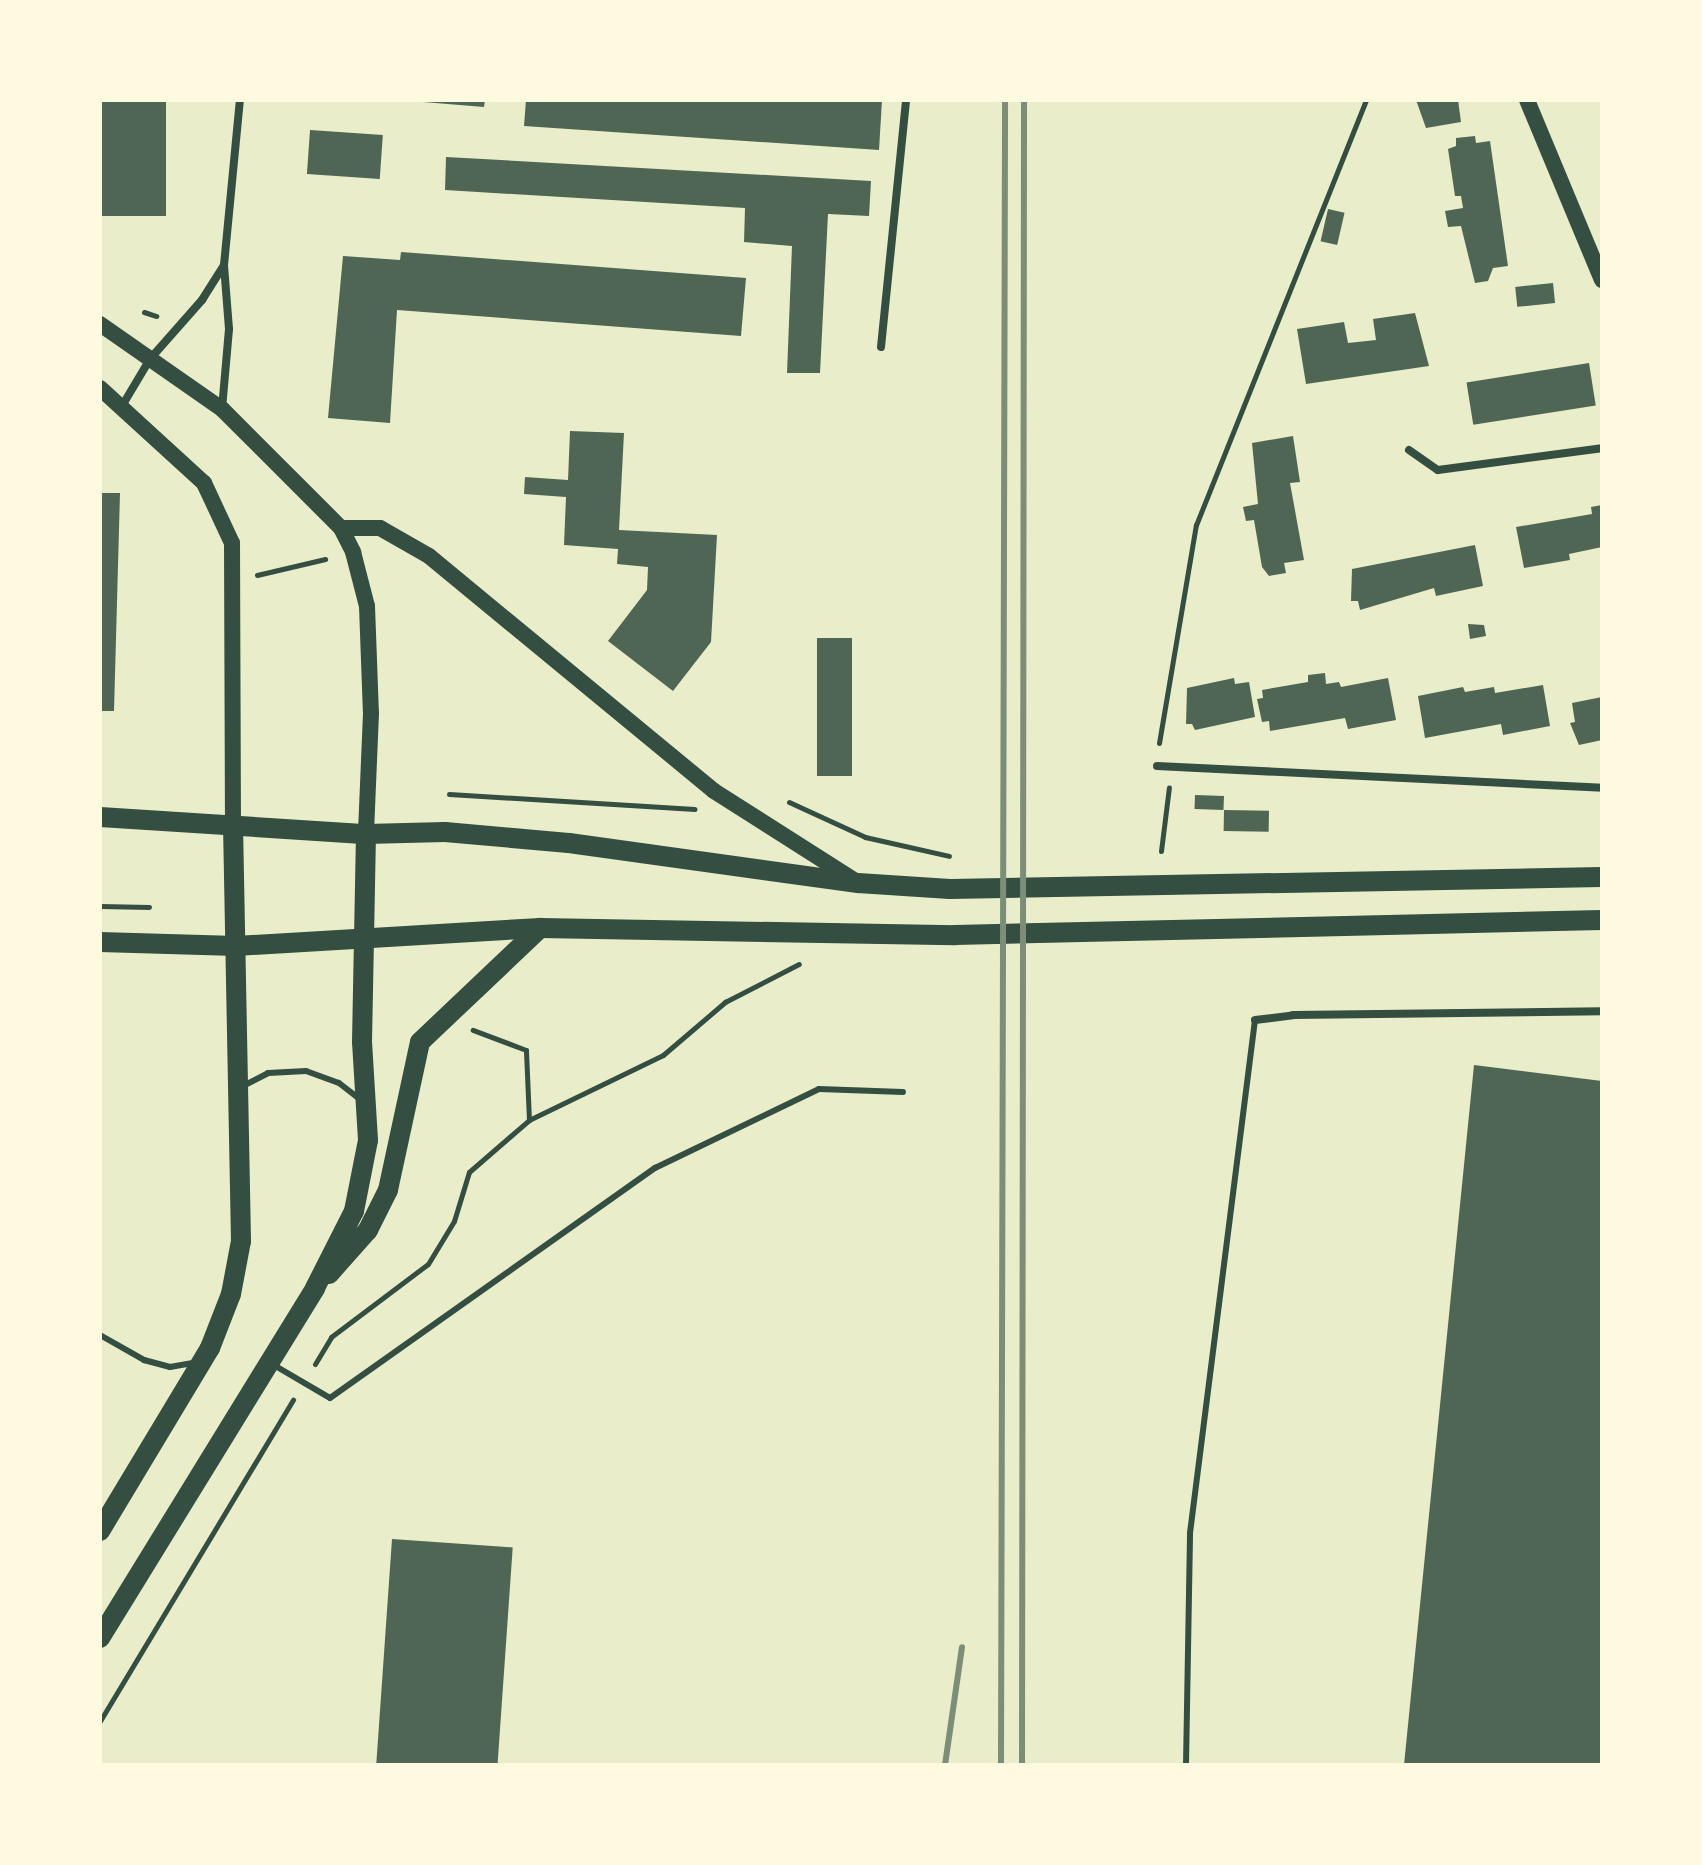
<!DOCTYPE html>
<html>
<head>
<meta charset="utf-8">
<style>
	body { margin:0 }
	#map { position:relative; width:1702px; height:1865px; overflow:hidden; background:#e9edc9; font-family:Montserrat,sans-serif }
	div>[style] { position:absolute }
	.building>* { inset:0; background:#4f6655; transform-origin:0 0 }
	.path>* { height:5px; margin:-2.5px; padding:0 2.5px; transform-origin:2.5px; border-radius:2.5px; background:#344e41 }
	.service>* { height:6px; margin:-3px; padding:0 3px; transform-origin:3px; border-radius:3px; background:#344e41 }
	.minor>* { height:8px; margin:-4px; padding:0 4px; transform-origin:4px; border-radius:4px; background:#344e41 }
	.secondary>* { height:16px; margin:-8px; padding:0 8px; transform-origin:8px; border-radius:8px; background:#344e41 }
	.primary>* { height:20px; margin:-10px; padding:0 10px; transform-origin:10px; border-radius:10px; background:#344e41 }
	.rail>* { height:6px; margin:-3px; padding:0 3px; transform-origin:3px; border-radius:3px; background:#7c8e77 }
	span { translate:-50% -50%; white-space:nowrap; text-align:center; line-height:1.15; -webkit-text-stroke:8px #fefae0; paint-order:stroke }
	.frame { position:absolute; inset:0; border:102px solid #fefae0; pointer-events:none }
</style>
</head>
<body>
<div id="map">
	<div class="building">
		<div style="left:100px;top:100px;width:66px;height:116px"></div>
		<div style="clip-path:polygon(399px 100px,485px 100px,484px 107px)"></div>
		<div style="clip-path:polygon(526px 100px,882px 100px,879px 150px,524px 126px)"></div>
		<div style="clip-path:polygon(1416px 100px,1458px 100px,1461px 122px,1426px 128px)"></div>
		<div style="left:310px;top:130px;width:73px;height:44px;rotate:4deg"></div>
		<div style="clip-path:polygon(1475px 136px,1476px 143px,1490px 141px,1508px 266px,1493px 268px,1488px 281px,1475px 283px,1461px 226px,1448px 227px,1445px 211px,1463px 208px,1461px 196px,1455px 196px,1448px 149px,1456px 146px,1456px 138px)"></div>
		<div style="clip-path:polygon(446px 157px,871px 181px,869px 216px,828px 214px,820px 373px,787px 373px,792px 246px,744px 242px,745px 208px,445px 190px)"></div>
		<div style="left:1328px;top:209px;width:17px;height:33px;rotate:13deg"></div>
		<div style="clip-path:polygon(401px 252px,746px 278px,741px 336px,397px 310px,390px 423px,328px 418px,343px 256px,400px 260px)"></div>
		<div style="left:1553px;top:283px;width:20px;height:38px;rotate:84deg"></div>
		<div style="clip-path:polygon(1415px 313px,1429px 366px,1306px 384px,1297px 329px,1344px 322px,1348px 343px,1376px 340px,1373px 319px)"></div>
		<div style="left:1589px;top:363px;width:43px;height:124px;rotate:81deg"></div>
		<div style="clip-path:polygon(570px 431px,624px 433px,619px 530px,717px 535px,711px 642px,673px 691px,608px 641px,647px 590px,648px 567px,617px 564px,618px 549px,564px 545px,566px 497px,524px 494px,525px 477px,568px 480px)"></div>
		<div style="clip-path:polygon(1293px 436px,1300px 482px,1290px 483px,1304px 560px,1284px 563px,1286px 573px,1269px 576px,1262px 567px,1254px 520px,1246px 521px,1243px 507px,1258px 504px,1252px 443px)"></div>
		<div style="clip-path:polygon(100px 493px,120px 493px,114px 711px,100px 711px)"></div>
		<div style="clip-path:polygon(1602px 505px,1602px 547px,1569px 554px,1570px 560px,1524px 568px,1516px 527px,1592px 514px,1591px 507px)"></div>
		<div style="clip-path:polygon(1475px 545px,1483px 586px,1436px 596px,1434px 588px,1360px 610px,1358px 601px,1351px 601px,1352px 569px)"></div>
		<div style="clip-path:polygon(1468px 624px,1484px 625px,1486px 636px,1470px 639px)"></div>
		<div style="left:817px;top:638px;width:35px;height:138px"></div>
		<div style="clip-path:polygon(1325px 673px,1326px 684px,1339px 682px,1341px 687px,1388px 678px,1396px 720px,1348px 729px,1345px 718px,1270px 731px,1269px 721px,1262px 722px,1257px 699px,1263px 698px,1262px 690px,1308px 682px,1308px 675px)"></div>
		<div style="clip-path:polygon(1234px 678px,1235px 684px,1249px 682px,1255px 717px,1195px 730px,1192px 724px,1186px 724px,1187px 688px)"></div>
		<div style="clip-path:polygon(1543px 685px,1550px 726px,1503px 735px,1501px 724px,1425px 738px,1418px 696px,1463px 687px,1465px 692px,1494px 687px,1495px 693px)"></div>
		<div style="clip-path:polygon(1602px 697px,1602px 740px,1579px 745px,1570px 723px,1575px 722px,1572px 703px)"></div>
		<div style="left:1195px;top:795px;width:29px;height:14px;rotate:2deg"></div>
		<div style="left:1224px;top:810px;width:45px;height:21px;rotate:1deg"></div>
		<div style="clip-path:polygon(1474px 1065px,1602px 1081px,1602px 1765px,1404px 1765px)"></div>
		<div style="left:392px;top:1539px;width:121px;height:226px;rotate:4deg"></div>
	</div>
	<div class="path">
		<div style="left:144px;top:312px;width:13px;rotate:18deg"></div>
		<div style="left:257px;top:575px;width:70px;rotate:-13.2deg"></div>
		<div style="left:1159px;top:743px;width:221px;rotate:-80.4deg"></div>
		<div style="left:1196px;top:525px;width:458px;rotate:-68.2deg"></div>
		<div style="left:449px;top:794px;width:246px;rotate:3.5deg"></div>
		<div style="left:789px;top:802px;width:84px;rotate:24.7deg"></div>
		<div style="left:865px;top:837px;width:86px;rotate:12.7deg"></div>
		<div style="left:1161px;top:851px;width:64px;rotate:-82.9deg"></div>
		<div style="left:100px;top:906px;width:49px;rotate:1.2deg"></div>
		<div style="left:529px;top:1120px;width:149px;rotate:-25.9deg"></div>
		<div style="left:663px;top:1055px;width:82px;rotate:-40.5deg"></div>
		<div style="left:725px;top:1002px;width:83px;rotate:-27.2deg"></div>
		<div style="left:315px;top:1364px;width:31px;rotate:-59deg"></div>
		<div style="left:331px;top:1337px;width:121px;rotate:-37deg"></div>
		<div style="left:428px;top:1264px;width:50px;rotate:-58.8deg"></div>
		<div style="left:454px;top:1221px;width:51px;rotate:-73deg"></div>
		<div style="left:469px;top:1172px;width:79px;rotate:-40.9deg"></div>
		<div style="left:529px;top:1120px;width:70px;rotate:-92.5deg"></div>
		<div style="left:526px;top:1050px;width:57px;rotate:-159.3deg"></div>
		<div style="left:100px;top:1721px;width:375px;rotate:-59deg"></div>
	</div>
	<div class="service">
		<div style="left:243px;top:1086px;width:28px;rotate:-27deg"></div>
		<div style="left:268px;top:1073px;width:38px;rotate:-3deg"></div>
		<div style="left:306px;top:1071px;width:35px;rotate:20deg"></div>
		<div style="left:339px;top:1083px;width:28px;rotate:38deg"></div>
		<div style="left:100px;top:1335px;width:51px;rotate:29.6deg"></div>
		<div style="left:144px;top:1360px;width:27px;rotate:15deg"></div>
		<div style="left:170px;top:1367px;width:23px;rotate:-10deg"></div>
		<div style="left:272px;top:1364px;width:67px;rotate:30.4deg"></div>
		<div style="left:330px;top:1398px;width:398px;rotate:-35.3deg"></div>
		<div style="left:655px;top:1168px;width:182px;rotate:-25.7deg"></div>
		<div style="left:819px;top:1089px;width:84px;rotate:2deg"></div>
		<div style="left:1186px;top:1765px;width:232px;rotate:-89deg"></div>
		<div style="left:1190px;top:1533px;width:517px;rotate:-82.78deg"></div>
	</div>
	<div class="minor">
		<div style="left:881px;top:347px;width:248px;rotate:-84.2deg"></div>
		<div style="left:122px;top:406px;width:55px;rotate:-59.2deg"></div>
		<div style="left:150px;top:359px;width:79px;rotate:-48.6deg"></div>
		<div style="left:202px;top:300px;width:41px;rotate:-57.8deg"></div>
		<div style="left:222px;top:409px;width:80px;rotate:-85deg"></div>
		<div style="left:229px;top:329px;width:64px;rotate:-94.5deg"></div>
		<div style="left:224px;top:265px;width:166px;rotate:-84.5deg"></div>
		<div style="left:1409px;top:450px;width:35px;rotate:35deg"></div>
		<div style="left:1438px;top:470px;width:165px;rotate:-7.6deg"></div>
		<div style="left:1157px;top:766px;width:446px;rotate:2.8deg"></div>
		<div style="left:1255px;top:1020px;width:38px;rotate:-7deg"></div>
		<div style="left:1293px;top:1015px;width:309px;rotate:-0.7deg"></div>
	</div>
	<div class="secondary">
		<div style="left:1527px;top:100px;width:195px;rotate:67.4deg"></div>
		<div style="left:100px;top:324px;width:149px;rotate:34.9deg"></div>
		<div style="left:222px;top:409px;width:168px;rotate:45deg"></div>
		<div style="left:341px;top:528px;width:39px"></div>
		<div style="left:380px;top:528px;width:56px;rotate:29.7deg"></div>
		<div style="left:429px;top:556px;width:369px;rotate:39.5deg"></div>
		<div style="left:714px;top:791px;width:164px;rotate:32.5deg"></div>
		<div style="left:100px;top:388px;width:141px;rotate:42.4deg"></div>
		<div style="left:204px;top:483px;width:66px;rotate:65deg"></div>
		<div style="left:232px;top:543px;width:282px;rotate:89.8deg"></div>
		<div style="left:341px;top:528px;width:27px;rotate:63deg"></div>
		<div style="left:353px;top:552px;width:56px;rotate:75.5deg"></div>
		<div style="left:367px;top:606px;width:107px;rotate:87.9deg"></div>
		<div style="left:371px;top:713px;width:121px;rotate:92.4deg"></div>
	</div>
	<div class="primary">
		<div style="left:100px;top:817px;width:267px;rotate:3.7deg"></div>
		<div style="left:366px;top:834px;width:79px;rotate:-1.5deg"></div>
		<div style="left:445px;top:832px;width:124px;rotate:5.1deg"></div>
		<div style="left:569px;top:843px;width:292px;rotate:7.9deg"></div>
		<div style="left:858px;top:883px;width:92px;rotate:3.7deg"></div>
		<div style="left:950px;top:889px;width:652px;rotate:-1.05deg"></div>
		<div style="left:100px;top:942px;width:136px;rotate:1.7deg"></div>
		<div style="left:236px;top:946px;width:305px;rotate:-3.4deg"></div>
		<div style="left:540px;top:928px;width:415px;rotate:1deg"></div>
		<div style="left:955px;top:935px;width:647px;rotate:-1.33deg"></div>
		<div style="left:329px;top:1274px;width:59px;rotate:-48.4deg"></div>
		<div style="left:368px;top:1230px;width:45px;rotate:-63.4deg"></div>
		<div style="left:388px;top:1190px;width:151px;rotate:-77.8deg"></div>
		<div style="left:420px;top:1042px;width:166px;rotate:-43.5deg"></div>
		<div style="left:100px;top:1531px;width:214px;rotate:-59deg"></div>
		<div style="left:210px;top:1348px;width:58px;rotate:-68.7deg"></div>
		<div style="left:231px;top:1294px;width:54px;rotate:-79.3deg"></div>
		<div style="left:241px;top:1241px;width:416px;rotate:-91.1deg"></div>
		<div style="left:100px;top:1638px;width:411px;rotate:-58.4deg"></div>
		<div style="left:315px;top:1288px;width:86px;rotate:-63.1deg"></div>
		<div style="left:354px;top:1211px;width:72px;rotate:-78.8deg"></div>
		<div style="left:368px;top:1140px;width:98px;rotate:-93.5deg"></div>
		<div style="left:362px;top:1042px;width:208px;rotate:-88.9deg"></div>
	</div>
	<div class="rail">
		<div style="left:945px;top:1765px;width:119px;rotate:-81.8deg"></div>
		<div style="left:1001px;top:1765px;width:1665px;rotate:-89.86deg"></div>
		<div style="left:1022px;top:1765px;width:1665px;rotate:-89.93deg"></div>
	</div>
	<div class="frame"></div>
</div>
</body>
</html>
